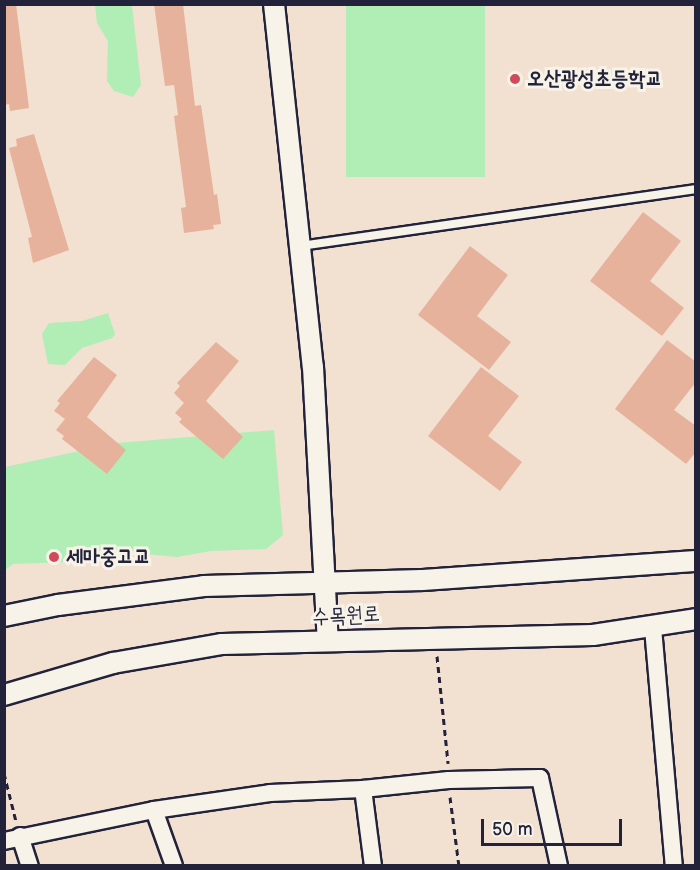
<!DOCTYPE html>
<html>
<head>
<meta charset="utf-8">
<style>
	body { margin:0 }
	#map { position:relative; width:700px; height:870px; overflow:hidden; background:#f2e0d1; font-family:"Balsamiq Sans","Poor Story",sans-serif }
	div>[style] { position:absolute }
	.green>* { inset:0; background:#b0eeb5; transform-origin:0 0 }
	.building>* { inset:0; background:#e7b29b }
	.path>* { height:3px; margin-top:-1.5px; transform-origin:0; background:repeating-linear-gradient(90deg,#22223b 0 6px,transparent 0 10.5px) }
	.roads { filter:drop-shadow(2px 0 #22223b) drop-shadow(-2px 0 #22223b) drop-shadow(0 2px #22223b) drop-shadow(0 -2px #22223b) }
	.service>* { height:8px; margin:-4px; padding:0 4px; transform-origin:4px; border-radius:4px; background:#f7f3e8 }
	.minor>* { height:16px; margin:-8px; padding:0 8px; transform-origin:8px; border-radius:8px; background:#f7f3e8 }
	.tertiary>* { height:20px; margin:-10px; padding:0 10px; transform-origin:10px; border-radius:10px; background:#f7f3e8 }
	.dots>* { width:16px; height:16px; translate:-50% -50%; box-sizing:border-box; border:3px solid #f7f3e8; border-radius:50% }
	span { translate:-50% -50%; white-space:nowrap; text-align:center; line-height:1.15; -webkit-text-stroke:6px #f7f3e8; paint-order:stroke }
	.poi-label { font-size:21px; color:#22223b; font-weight:700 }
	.left { translate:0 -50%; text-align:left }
	.street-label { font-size:21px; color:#22223b }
	.frame { position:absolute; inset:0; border:6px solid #22223b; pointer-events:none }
	.scale { position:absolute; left:481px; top:819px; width:141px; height:27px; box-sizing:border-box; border:3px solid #22223b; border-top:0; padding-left:8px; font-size:18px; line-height:21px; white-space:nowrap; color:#22223b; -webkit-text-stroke:4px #f7f3e8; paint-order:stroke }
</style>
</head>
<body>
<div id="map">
	<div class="green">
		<div style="clip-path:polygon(95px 4px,132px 5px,141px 85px,133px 97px,114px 91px,107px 81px,108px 41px,97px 23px)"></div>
		<div style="left:346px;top:5px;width:139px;height:172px"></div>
		<div style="clip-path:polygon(108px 313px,115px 334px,112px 338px,82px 348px,65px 365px,48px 364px,42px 334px,49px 323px,82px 321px)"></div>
		<div style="clip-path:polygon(274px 430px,283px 535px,266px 549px,211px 551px,177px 557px,123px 552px,68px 562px,13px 564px,5px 570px,5px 467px,117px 443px)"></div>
	</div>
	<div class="building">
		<div style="clip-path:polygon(4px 4px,16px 4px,29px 108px,10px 111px,9px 104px,4px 105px)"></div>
		<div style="clip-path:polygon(154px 4px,183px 4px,195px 106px,201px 105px,214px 195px,217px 194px,221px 224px,213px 225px,214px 229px,184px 233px,181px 208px,186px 207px,174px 116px,178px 115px,174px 85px,165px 86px)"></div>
		<div style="clip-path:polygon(34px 134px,69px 250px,33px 263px,28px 238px,32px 237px,9px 148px,17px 146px,16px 139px)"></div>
		<div style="clip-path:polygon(643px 212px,681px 241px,650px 281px,684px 308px,662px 336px,590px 281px)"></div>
		<div style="clip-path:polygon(470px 246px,508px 275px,477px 316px,511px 342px,489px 370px,418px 315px)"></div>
		<div style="clip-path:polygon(667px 340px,696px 362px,696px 382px,674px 410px,696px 426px,696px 452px,686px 464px,615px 409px)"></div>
		<div style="clip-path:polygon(216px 342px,239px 361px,206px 401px,243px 437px,223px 459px,179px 422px,182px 419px,175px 413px,184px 403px,174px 393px,180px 386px,177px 383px)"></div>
		<div style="clip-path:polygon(94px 357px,117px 375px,87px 417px,126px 450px,107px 474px,62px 439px,64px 436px,56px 430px,65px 419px,54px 411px,60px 403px,57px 401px)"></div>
		<div style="clip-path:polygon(481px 367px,519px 396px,488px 436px,522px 462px,500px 491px,428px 436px)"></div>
	</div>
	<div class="path">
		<div style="left:437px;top:656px;width:108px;rotate:84.1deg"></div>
		<div style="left:4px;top:773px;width:49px;rotate:76deg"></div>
		<div style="left:450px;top:797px;width:70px;rotate:82.6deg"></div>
	</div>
	<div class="roads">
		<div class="service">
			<div style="left:301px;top:246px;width:399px;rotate:-8.2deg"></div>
		</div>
		<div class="minor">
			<div style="left:653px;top:628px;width:239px;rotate:85deg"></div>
			<div style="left:363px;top:789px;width:78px;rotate:82.6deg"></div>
			<div style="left:154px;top:810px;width:59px;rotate:70.3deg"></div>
			<div style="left:20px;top:836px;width:32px;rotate:72deg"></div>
			<div style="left:4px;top:841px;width:153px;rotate:-11.7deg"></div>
			<div style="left:154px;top:810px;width:117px;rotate:-8.3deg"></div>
			<div style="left:270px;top:793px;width:93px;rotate:-2.5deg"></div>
			<div style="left:363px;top:789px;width:86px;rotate:-6deg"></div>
			<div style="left:449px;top:780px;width:91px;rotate:-1.3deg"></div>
			<div style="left:540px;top:778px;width:90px;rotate:77.8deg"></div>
		</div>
		<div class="tertiary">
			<div style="left:274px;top:4px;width:365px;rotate:83.9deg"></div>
			<div style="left:313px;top:367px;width:274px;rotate:86.9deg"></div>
			<div style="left:4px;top:616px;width:55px;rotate:-11.5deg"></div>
			<div style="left:58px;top:605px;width:147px;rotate:-7.4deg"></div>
			<div style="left:204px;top:586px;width:218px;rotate:-1.6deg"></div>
			<div style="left:422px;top:580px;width:275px;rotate:-4deg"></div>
			<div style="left:4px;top:695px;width:114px;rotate:-16.4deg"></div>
			<div style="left:113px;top:663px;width:111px;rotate:-9.9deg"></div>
			<div style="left:222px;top:644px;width:371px;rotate:-1.4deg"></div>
			<div style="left:593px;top:635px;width:104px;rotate:-8.8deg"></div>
		</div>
	</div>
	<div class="dots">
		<div style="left:515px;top:79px;background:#d1495b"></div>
		<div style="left:54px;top:557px;background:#d1495b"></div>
	</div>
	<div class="poi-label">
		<span class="left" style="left:527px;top:79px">오산광성초등학교</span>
		<span class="left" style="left:66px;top:557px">세마중고교</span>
	</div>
	<div class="street-label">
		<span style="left:346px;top:616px;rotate:-3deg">수목원로</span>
	</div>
	<div class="frame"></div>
	<div class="scale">50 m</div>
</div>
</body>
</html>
